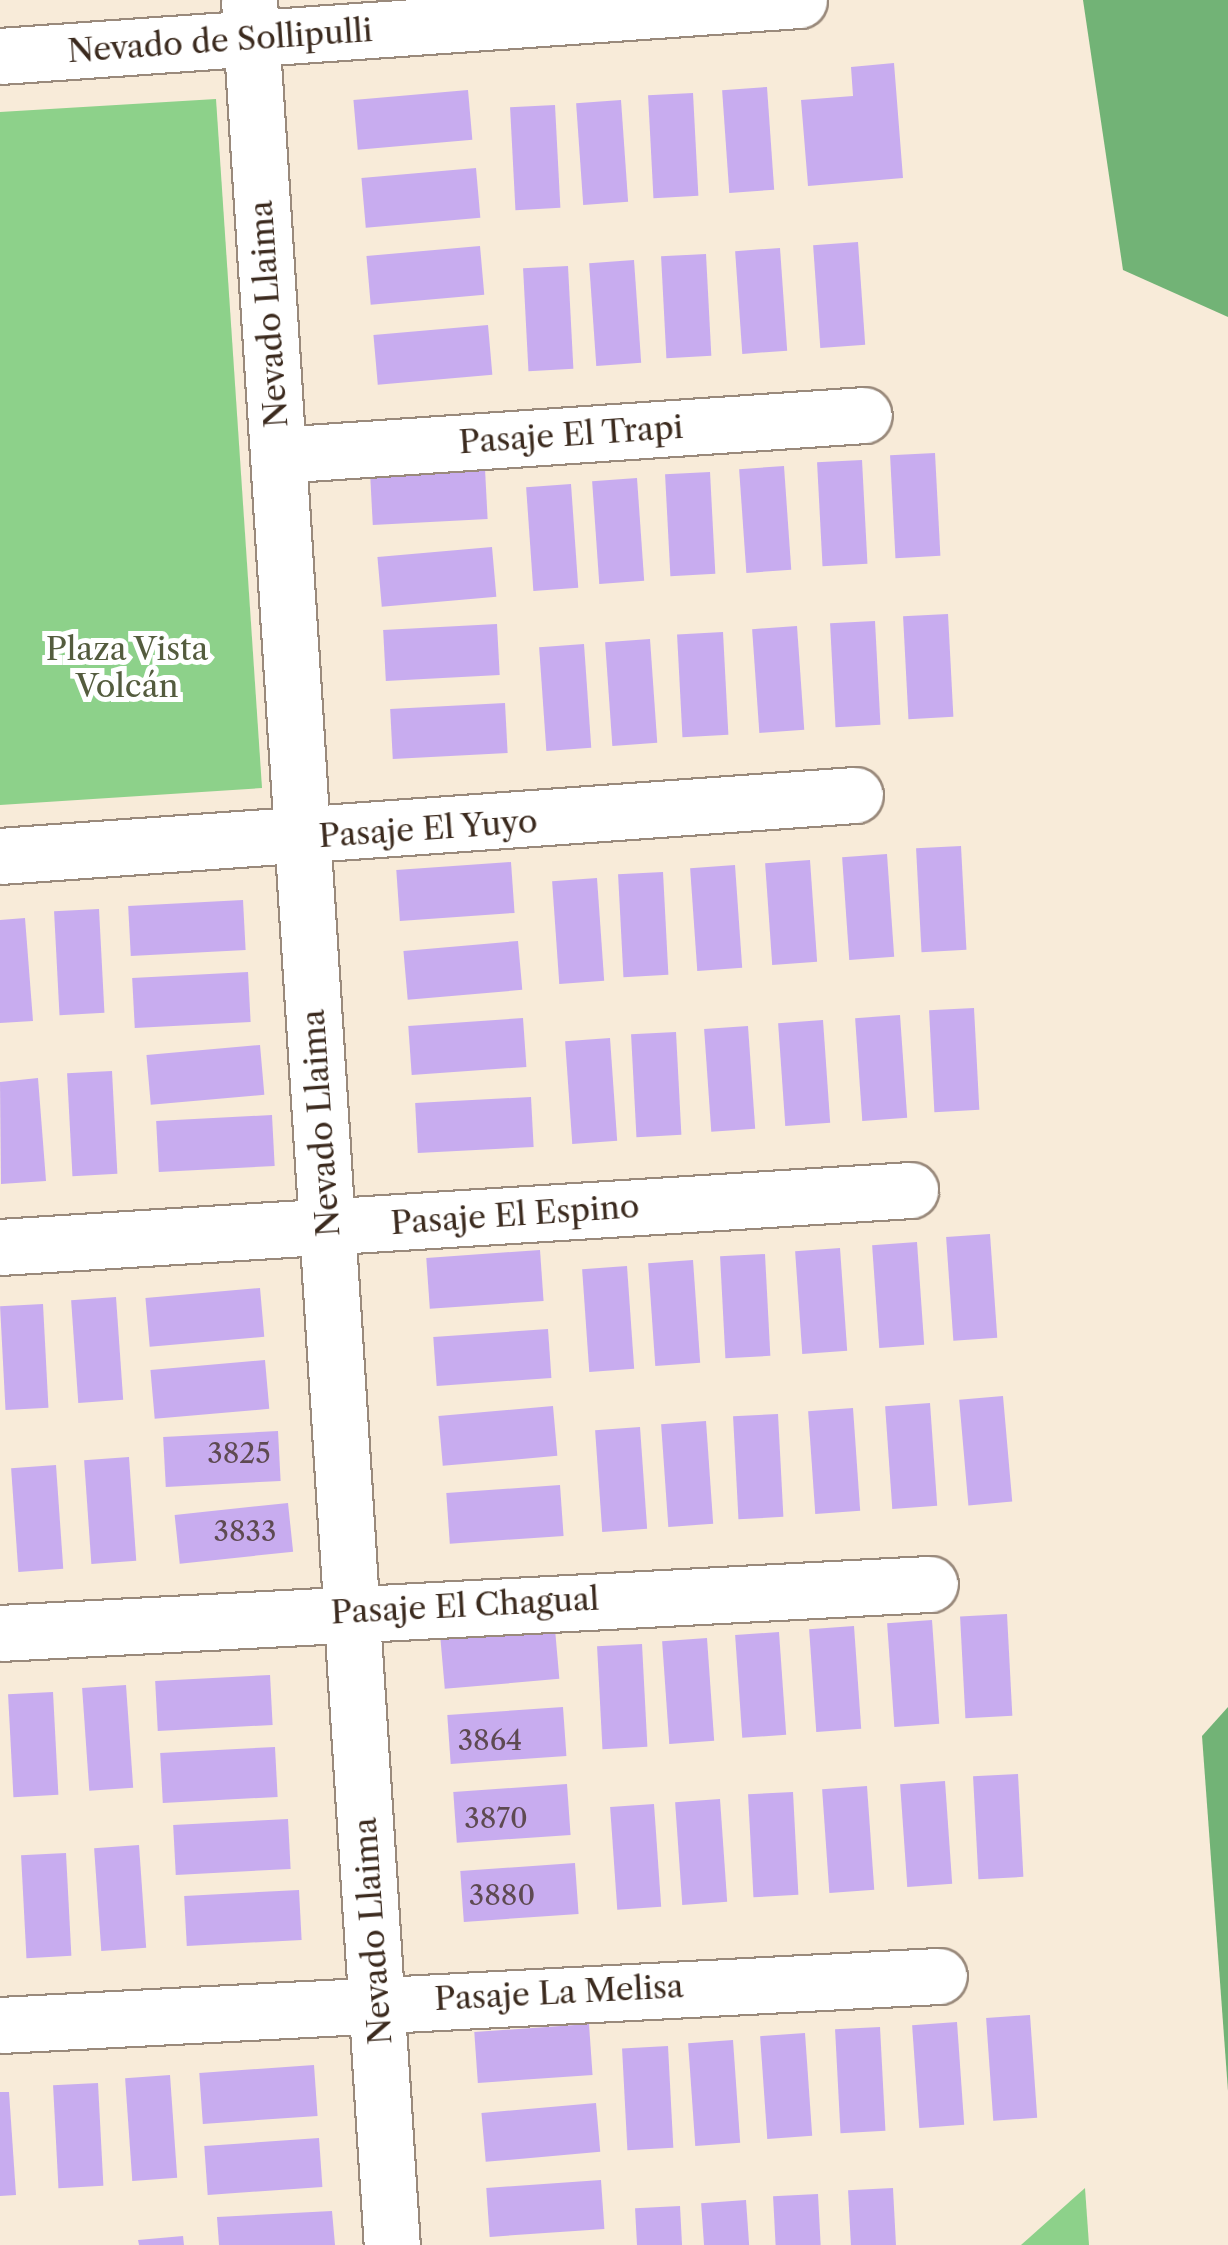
<!DOCTYPE html>
<html>
<head>
<meta charset="utf-8">
<style>
	body { margin:0 }
	#map { position:relative; width:1228px; height:2245px; overflow:hidden; background:#f8ebd9; font-family:"Libre Caslon Text",serif }
	div>[style] { position:absolute }
	.green>* { inset:0; background:#8dd18a }
	.forest>* { inset:0; background:#72b376 }
	.building>* { inset:0; background:#c8acef; transform-origin:0 0 }
	.roads { filter:drop-shadow(2px 0 #9a8a7c) drop-shadow(-2px 0 #9a8a7c) drop-shadow(0 2px #9a8a7c) drop-shadow(0 -2px #9a8a7c) }
	.minor>* { height:55px; margin:-27.5px; padding:0 27.5px; transform-origin:27.5px; border-radius:27.5px; background:#fff }
	span { translate:-50% -50%; white-space:nowrap; text-align:center; line-height:1.15; -webkit-text-stroke:10px #fff; paint-order:stroke }
	.number-label { font-size:28px; color:#5e4a52 }
	.number-label span { -webkit-text-stroke-width:0 }
	.street-label { font-size:32px; color:#3b2a1e }
	.park-label { font-size:32px; color:#545c3e }
</style>
</head>
<body>
<div id="map">
	<div class="green">
		<div style="clip-path:polygon(216px 99px,262px 788px,0 805px,0 112px)"></div>
		<div style="clip-path:polygon(1085px 2188px,1089px 2245px,1021px 2245px)"></div>
	</div>
	<div class="forest">
		<div style="clip-path:polygon(1083px 0,1228px 0,1228px 317px,1123px 270px)"></div>
		<div style="clip-path:polygon(1228px 1707px,1228px 2091px,1202px 1736px)"></div>
	</div>
	<div class="building">
		<div style="clip-path:polygon(894px 63px,903px 178px,808px 186px,801px 100px,853px 96px,851px 67px)"></div>
		<div style="left:767px;top:87px;width:103px;height:45px;rotate:86deg"></div>
		<div style="left:468px;top:90px;width:50px;height:115px;rotate:85deg"></div>
		<div style="left:693px;top:93px;width:103px;height:45px;rotate:87deg"></div>
		<div style="left:621px;top:100px;width:102px;height:45px;rotate:86deg"></div>
		<div style="left:555px;top:105px;width:103px;height:45px;rotate:87deg"></div>
		<div style="left:476px;top:168px;width:50px;height:115px;rotate:85deg"></div>
		<div style="left:858px;top:242px;width:103px;height:45px;rotate:86deg"></div>
		<div style="left:480px;top:246px;width:49px;height:114px;rotate:85deg"></div>
		<div style="left:780px;top:248px;width:103px;height:45px;rotate:86deg"></div>
		<div style="left:706px;top:254px;width:102px;height:45px;rotate:87deg"></div>
		<div style="left:634px;top:260px;width:103px;height:45px;rotate:86deg"></div>
		<div style="left:568px;top:266px;width:103px;height:45px;rotate:87deg"></div>
		<div style="left:488px;top:325px;width:50px;height:115px;rotate:85deg"></div>
		<div style="left:935px;top:453px;width:103px;height:45px;rotate:87deg"></div>
		<div style="left:862px;top:460px;width:104px;height:45px;rotate:87deg"></div>
		<div style="left:784px;top:466px;width:104px;height:45px;rotate:86deg"></div>
		<div style="left:485px;top:469px;width:50px;height:115px;rotate:87deg"></div>
		<div style="left:710px;top:472px;width:102px;height:45px;rotate:87deg"></div>
		<div style="left:637px;top:478px;width:103px;height:45px;rotate:86deg"></div>
		<div style="left:571px;top:484px;width:104px;height:45px;rotate:86deg"></div>
		<div style="left:492px;top:547px;width:50px;height:115px;rotate:85deg"></div>
		<div style="left:948px;top:614px;width:103px;height:45px;rotate:87deg"></div>
		<div style="left:875px;top:621px;width:104px;height:45px;rotate:87deg"></div>
		<div style="left:497px;top:624px;width:51px;height:114px;rotate:87deg"></div>
		<div style="left:797px;top:626px;width:104px;height:45px;rotate:86deg"></div>
		<div style="left:723px;top:632px;width:103px;height:46px;rotate:87deg"></div>
		<div style="left:650px;top:639px;width:104px;height:45px;rotate:86deg"></div>
		<div style="left:584px;top:644px;width:104px;height:45px;rotate:86deg"></div>
		<div style="left:505px;top:703px;width:50px;height:115px;rotate:87deg"></div>
		<div style="left:961px;top:846px;width:104px;height:45px;rotate:87deg"></div>
		<div style="left:887px;top:854px;width:103px;height:45px;rotate:86deg"></div>
		<div style="left:810px;top:860px;width:102px;height:45px;rotate:86deg"></div>
		<div style="left:511px;top:862px;width:51px;height:115px;rotate:86deg"></div>
		<div style="left:735px;top:865px;width:103px;height:45px;rotate:86deg"></div>
		<div style="left:663px;top:872px;width:103px;height:45px;rotate:87deg"></div>
		<div style="left:597px;top:878px;width:103px;height:45px;rotate:86deg"></div>
		<div style="left:243px;top:900px;width:50px;height:115px;rotate:87deg"></div>
		<div style="left:99px;top:909px;width:104px;height:45px;rotate:87deg"></div>
		<div style="clip-path:polygon(25px 918px,33px 1021px,0 1023px,0 920px)"></div>
		<div style="left:518px;top:941px;width:49px;height:115px;rotate:85deg"></div>
		<div style="left:248px;top:972px;width:50px;height:116px;rotate:87deg"></div>
		<div style="left:974px;top:1008px;width:102px;height:45px;rotate:87deg"></div>
		<div style="left:900px;top:1015px;width:103px;height:45px;rotate:86deg"></div>
		<div style="left:523px;top:1018px;width:49px;height:115px;rotate:86deg"></div>
		<div style="left:823px;top:1020px;width:103px;height:45px;rotate:86deg"></div>
		<div style="left:748px;top:1026px;width:103px;height:44px;rotate:86deg"></div>
		<div style="left:676px;top:1032px;width:103px;height:45px;rotate:87deg"></div>
		<div style="left:610px;top:1038px;width:103px;height:45px;rotate:86deg"></div>
		<div style="left:260px;top:1045px;width:50px;height:114px;rotate:85deg"></div>
		<div style="left:112px;top:1071px;width:103px;height:45px;rotate:87deg"></div>
		<div style="clip-path:polygon(38px 1078px,46px 1181px,1px 1184px,0 1082px)"></div>
		<div style="left:531px;top:1097px;width:50px;height:116px;rotate:87deg"></div>
		<div style="left:272px;top:1115px;width:51px;height:116px;rotate:87deg"></div>
		<div style="left:990px;top:1234px;width:104px;height:44px;rotate:86deg"></div>
		<div style="left:917px;top:1242px;width:103px;height:45px;rotate:86deg"></div>
		<div style="left:840px;top:1248px;width:103px;height:45px;rotate:86deg"></div>
		<div style="left:540px;top:1250px;width:51px;height:114px;rotate:86deg"></div>
		<div style="left:765px;top:1254px;width:102px;height:45px;rotate:87deg"></div>
		<div style="left:693px;top:1260px;width:103px;height:45px;rotate:86deg"></div>
		<div style="left:627px;top:1266px;width:103px;height:45px;rotate:86deg"></div>
		<div style="left:260px;top:1288px;width:49px;height:115px;rotate:85deg"></div>
		<div style="left:116px;top:1297px;width:103px;height:45px;rotate:86deg"></div>
		<div style="left:43px;top:1304px;width:104px;height:43px;rotate:87deg"></div>
		<div style="left:548px;top:1329px;width:49px;height:115px;rotate:86deg"></div>
		<div style="left:265px;top:1360px;width:49px;height:115px;rotate:85deg"></div>
		<div style="left:1003px;top:1396px;width:106px;height:44px;rotate:85deg"></div>
		<div style="left:930px;top:1403px;width:103px;height:45px;rotate:86deg"></div>
		<div style="left:553px;top:1406px;width:50px;height:115px;rotate:85deg"></div>
		<div style="left:853px;top:1408px;width:103px;height:45px;rotate:86deg"></div>
		<div style="left:778px;top:1414px;width:103px;height:45px;rotate:87deg"></div>
		<div style="left:706px;top:1421px;width:103px;height:45px;rotate:86deg"></div>
		<div style="left:640px;top:1427px;width:102px;height:45px;rotate:86deg"></div>
		<div style="left:278px;top:1431px;width:50px;height:115px;rotate:87deg"></div>
		<div style="left:129px;top:1457px;width:104px;height:45px;rotate:86deg"></div>
		<div style="left:56px;top:1465px;width:104px;height:45px;rotate:86deg"></div>
		<div style="left:560px;top:1485px;width:51px;height:114px;rotate:86deg"></div>
		<div style="left:288px;top:1503px;width:49px;height:114px;rotate:84deg"></div>
		<div style="left:1007px;top:1614px;width:102px;height:47px;rotate:87deg"></div>
		<div style="left:932px;top:1620px;width:104px;height:45px;rotate:86deg"></div>
		<div style="left:854px;top:1626px;width:103px;height:45px;rotate:86deg"></div>
		<div style="left:555px;top:1629px;width:50px;height:115px;rotate:85deg"></div>
		<div style="left:779px;top:1632px;width:103px;height:44px;rotate:86deg"></div>
		<div style="left:707px;top:1638px;width:103px;height:45px;rotate:86deg"></div>
		<div style="left:642px;top:1644px;width:103px;height:45px;rotate:87deg"></div>
		<div style="left:270px;top:1675px;width:50px;height:115px;rotate:87deg"></div>
		<div style="left:126px;top:1685px;width:103px;height:44px;rotate:86deg"></div>
		<div style="left:53px;top:1692px;width:103px;height:45px;rotate:87deg"></div>
		<div style="left:563px;top:1707px;width:49px;height:116px;rotate:86deg"></div>
		<div style="left:275px;top:1747px;width:50px;height:115px;rotate:87deg"></div>
		<div style="left:1018px;top:1774px;width:103px;height:45px;rotate:87deg"></div>
		<div style="left:945px;top:1781px;width:103px;height:45px;rotate:86deg"></div>
		<div style="left:567px;top:1784px;width:51px;height:114px;rotate:86deg"></div>
		<div style="left:867px;top:1786px;width:104px;height:45px;rotate:86deg"></div>
		<div style="left:793px;top:1792px;width:103px;height:45px;rotate:87deg"></div>
		<div style="left:720px;top:1799px;width:103px;height:45px;rotate:86deg"></div>
		<div style="left:654px;top:1804px;width:103px;height:44px;rotate:86deg"></div>
		<div style="left:288px;top:1819px;width:50px;height:115px;rotate:87deg"></div>
		<div style="left:139px;top:1845px;width:103px;height:45px;rotate:86deg"></div>
		<div style="left:66px;top:1853px;width:103px;height:45px;rotate:87deg"></div>
		<div style="left:575px;top:1863px;width:51px;height:115px;rotate:86deg"></div>
		<div style="left:299px;top:1890px;width:50px;height:115px;rotate:87deg"></div>
		<div style="left:1030px;top:2015px;width:103px;height:44px;rotate:86deg"></div>
		<div style="left:957px;top:2022px;width:103px;height:45px;rotate:86deg"></div>
		<div style="left:589px;top:2024px;width:51px;height:115px;rotate:86deg"></div>
		<div style="left:880px;top:2027px;width:104px;height:45px;rotate:87deg"></div>
		<div style="left:805px;top:2033px;width:103px;height:45px;rotate:86deg"></div>
		<div style="left:733px;top:2040px;width:103px;height:45px;rotate:86deg"></div>
		<div style="left:668px;top:2046px;width:102px;height:46px;rotate:87deg"></div>
		<div style="left:314px;top:2065px;width:51px;height:115px;rotate:86deg"></div>
		<div style="left:170px;top:2075px;width:103px;height:45px;rotate:86deg"></div>
		<div style="left:98px;top:2083px;width:103px;height:45px;rotate:87deg"></div>
		<div style="clip-path:polygon(0 2092px,9px 2092px,16px 2195px,0 2196px)"></div>
		<div style="left:596px;top:2103px;width:49px;height:115px;rotate:85deg"></div>
		<div style="left:319px;top:2138px;width:49px;height:115px;rotate:86deg"></div>
		<div style="left:601px;top:2180px;width:49px;height:115px;rotate:86deg"></div>
		<div style="left:893px;top:2188px;width:57px;height:45px;rotate:87deg"></div>
		<div style="left:818px;top:2194px;width:51px;height:45px;rotate:87deg"></div>
		<div style="left:746px;top:2200px;width:45px;height:45px;rotate:86deg"></div>
		<div style="left:680px;top:2206px;width:39px;height:45px;rotate:87deg"></div>
		<div style="clip-path:polygon(332px 2211px,335px 2245px,219px 2245px,217px 2217px)"></div>
		<div style="clip-path:polygon(183px 2236px,184px 2245px,139px 2245px,138px 2240px)"></div>
	</div>
	<div class="roads">
		<div class="minor">
			<div style="left:249px;top:0;width:2250px;rotate:86.36deg"></div>
			<div style="left:0;top:56px;width:801px;rotate:-4.01deg"></div>
			<div style="left:278px;top:455px;width:587px;rotate:-3.9deg"></div>
			<div style="left:0;top:856px;width:857px;rotate:-4.08deg"></div>
			<div style="left:0;top:1247px;width:912px;rotate:-3.58deg"></div>
			<div style="left:0;top:1633px;width:931px;rotate:-3.02deg"></div>
			<div style="left:0;top:2025px;width:940px;rotate:-2.99deg"></div>
		</div>
	</div>
	<div class="number-label">
		<span style="left:239px;top:1453px">3825</span>
		<span style="left:245px;top:1531px">3833</span>
		<span style="left:490px;top:1740px">3864</span>
		<span style="left:496px;top:1818px">3870</span>
		<span style="left:502px;top:1895px">3880</span>
	</div>
	<div class="street-label">
		<span style="left:220px;top:41px;rotate:-4deg">Nevado de Sollipulli</span>
		<span style="left:269px;top:314px;rotate:-94deg">Nevado Llaima</span>
		<span style="left:571px;top:435px;rotate:-4deg">Pasaje El Trapi</span>
		<span style="left:428px;top:829px;rotate:-4deg">Pasaje El Yuyo</span>
		<span style="left:321px;top:1123px;rotate:-94deg">Nevado Llaima</span>
		<span style="left:515px;top:1215px;rotate:-4deg">Pasaje El Espino</span>
		<span style="left:465px;top:1606px;rotate:-3deg">Pasaje El Chagual</span>
		<span style="left:373px;top:1931px;rotate:-94deg">Nevado Llaima</span>
		<span style="left:559px;top:1993px;rotate:-3deg">Pasaje La Melisa</span>
	</div>
	<div class="park-label">
		<span style="left:127px;top:668px">Plaza Vista<br>Volcán</span>
	</div>
</div>
</body>
</html>
